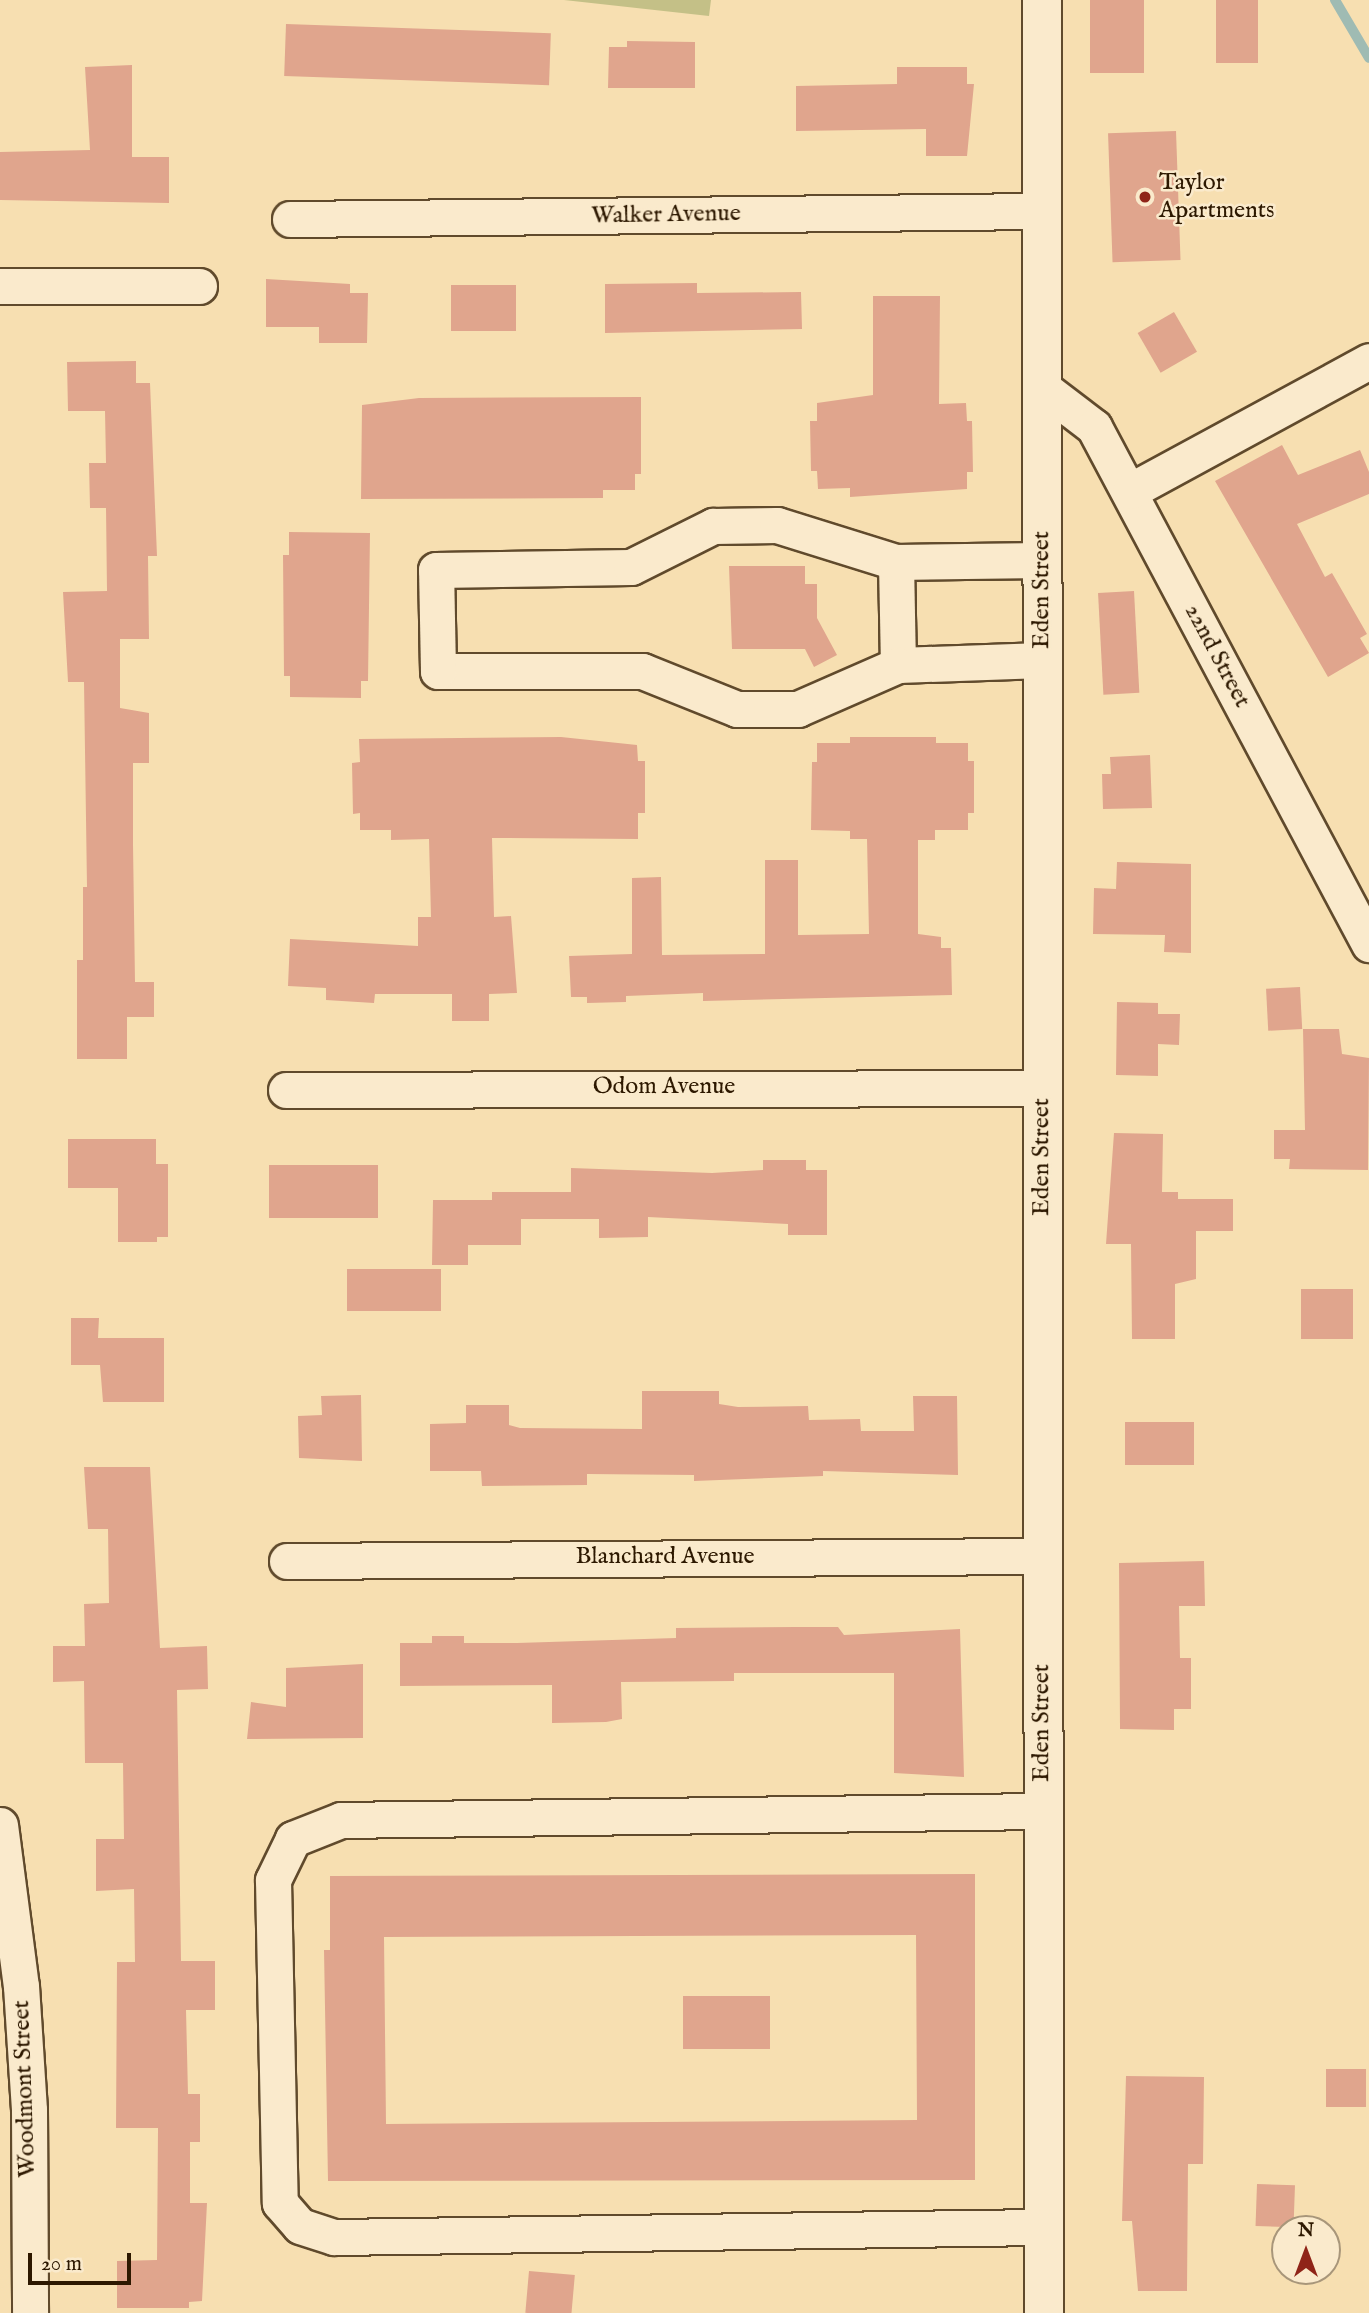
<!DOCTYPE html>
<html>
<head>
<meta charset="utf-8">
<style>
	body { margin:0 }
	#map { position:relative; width:1369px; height:2313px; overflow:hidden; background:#f7dfb1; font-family:"IM FELL English",serif }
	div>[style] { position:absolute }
	.green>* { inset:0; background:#c4c087 }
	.stream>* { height:10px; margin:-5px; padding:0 5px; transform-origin:5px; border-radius:5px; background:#9fbbb3 }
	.building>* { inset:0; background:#e0a58d; transform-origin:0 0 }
	.roads { filter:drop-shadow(2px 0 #604a2c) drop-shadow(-2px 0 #604a2c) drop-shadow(0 2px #604a2c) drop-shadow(0 -2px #604a2c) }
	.minor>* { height:35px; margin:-17.5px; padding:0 17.5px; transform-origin:17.5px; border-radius:17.5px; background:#faeacc }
	.tertiary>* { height:38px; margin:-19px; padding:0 19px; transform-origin:19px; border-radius:19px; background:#faeacc }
	.dots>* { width:19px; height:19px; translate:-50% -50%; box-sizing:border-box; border:4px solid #faeacc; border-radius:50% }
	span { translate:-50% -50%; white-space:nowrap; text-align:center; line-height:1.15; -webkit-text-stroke:5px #faeacc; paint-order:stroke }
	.poi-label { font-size:24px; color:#2d1800 }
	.left { translate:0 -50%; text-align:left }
	.street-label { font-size:24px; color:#2d1800 }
	.north { position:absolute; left:1271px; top:2215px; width:70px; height:70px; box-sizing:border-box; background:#faeacc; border:2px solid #a8967a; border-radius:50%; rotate:0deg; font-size:19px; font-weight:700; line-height:28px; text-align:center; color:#2d1800 }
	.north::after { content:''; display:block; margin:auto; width:24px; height:32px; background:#8f2418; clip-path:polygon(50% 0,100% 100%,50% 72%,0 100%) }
	.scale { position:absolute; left:28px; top:2253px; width:103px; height:32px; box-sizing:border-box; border:4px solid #2d1800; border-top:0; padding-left:9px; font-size:21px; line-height:24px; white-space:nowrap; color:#2d1800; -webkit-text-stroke:5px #faeacc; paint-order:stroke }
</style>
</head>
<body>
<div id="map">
	<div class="green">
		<div style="clip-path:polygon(564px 0,711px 0,709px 16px)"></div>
	</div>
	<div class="stream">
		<div style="left:1335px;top:0;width:67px;rotate:59.6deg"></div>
	</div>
	<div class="building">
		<div style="left:1090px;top:0;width:54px;height:73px"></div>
		<div style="left:1216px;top:0;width:42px;height:63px"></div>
		<div style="left:286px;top:24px;width:265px;height:52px;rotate:2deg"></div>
		<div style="clip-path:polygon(627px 41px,695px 42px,695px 88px,608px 88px,609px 47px,627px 47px)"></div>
		<div style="clip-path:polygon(132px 65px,132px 157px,169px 157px,169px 203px,0 200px,0 152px,90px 150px,85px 67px)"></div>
		<div style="clip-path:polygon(897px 67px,967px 67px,967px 84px,974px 84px,967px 156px,926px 156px,926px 129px,796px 131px,796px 86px,897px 84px)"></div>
		<div style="left:1176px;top:131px;width:129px;height:68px;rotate:88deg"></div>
		<div style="clip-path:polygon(266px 279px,350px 284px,350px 293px,368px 293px,367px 343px,319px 343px,319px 327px,266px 327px)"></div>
		<div style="clip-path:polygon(697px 283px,697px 293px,801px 292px,802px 329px,605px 333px,605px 284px)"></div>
		<div style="left:451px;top:285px;width:65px;height:46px"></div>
		<div style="clip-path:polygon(873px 296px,940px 296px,939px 404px,966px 403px,967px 421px,972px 421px,973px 472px,967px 472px,967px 489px,850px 497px,850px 488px,818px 489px,817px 471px,811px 471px,810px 421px,817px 421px,817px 403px,873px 395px)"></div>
		<div style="left:1174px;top:312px;width:46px;height:42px;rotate:60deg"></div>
		<div style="clip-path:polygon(136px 361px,136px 383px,150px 383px,157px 556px,148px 556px,149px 639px,120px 639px,120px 708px,149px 713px,149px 763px,133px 763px,133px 844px,135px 982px,154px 982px,154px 1017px,127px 1017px,127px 1059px,77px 1059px,77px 960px,83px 960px,83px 887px,87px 887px,84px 682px,68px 682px,63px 592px,107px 591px,106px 508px,90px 508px,89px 463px,106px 463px,105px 411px,68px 411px,67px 362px)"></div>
		<div style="clip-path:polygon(641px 397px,641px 474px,635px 474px,635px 490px,603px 490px,603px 498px,361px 499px,362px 405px,419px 398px)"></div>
		<div style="clip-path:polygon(1282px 445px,1298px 475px,1360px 450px,1369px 472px,1369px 494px,1297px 524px,1325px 577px,1332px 573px,1367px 634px,1360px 638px,1369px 653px,1328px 677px,1215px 481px)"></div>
		<div style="clip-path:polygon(289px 532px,370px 533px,368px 681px,361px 681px,361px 698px,290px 697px,290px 676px,284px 676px,283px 555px,289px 555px)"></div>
		<div style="clip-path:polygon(729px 566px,805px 566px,805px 584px,817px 584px,817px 618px,837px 655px,814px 667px,805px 649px,732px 649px)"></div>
		<div style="left:1134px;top:591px;width:102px;height:36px;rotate:87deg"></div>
		<div style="clip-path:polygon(561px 737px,637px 745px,638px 761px,645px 761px,645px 813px,638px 813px,638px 839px,492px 838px,494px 917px,511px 916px,517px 993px,489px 994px,489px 1021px,452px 1021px,452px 994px,375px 994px,374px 1003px,326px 1000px,326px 988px,288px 986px,290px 939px,418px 946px,418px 917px,431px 917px,429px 839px,391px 840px,391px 830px,360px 830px,360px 813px,353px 814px,352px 763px,360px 762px,359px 739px)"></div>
		<div style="clip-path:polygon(850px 737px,936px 737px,936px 743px,968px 743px,968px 761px,974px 761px,974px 813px,968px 813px,968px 830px,935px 830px,935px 840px,918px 840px,918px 934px,941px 937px,941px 948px,951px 948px,952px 995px,703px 1001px,703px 993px,626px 996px,626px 1002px,587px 1003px,587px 997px,571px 997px,569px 956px,632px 954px,632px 878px,661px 877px,662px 955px,765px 954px,765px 860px,798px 860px,798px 935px,869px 934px,867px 839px,850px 839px,850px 831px,811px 830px,812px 762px,817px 762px,817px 743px,850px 743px)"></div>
		<div style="clip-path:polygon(1150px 755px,1152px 808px,1103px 809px,1102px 774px,1111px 774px,1110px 757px)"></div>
		<div style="clip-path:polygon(1117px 862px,1191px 864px,1191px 953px,1164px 952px,1165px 935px,1093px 934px,1094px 888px,1116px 889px)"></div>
		<div style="left:1300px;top:987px;width:42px;height:34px;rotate:87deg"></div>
		<div style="clip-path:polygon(1117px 1002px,1158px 1003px,1158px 1014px,1180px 1014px,1179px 1045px,1158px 1044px,1158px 1076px,1116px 1075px)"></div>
		<div style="clip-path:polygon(1303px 1029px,1339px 1029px,1342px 1054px,1369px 1058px,1368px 1170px,1289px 1169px,1290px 1159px,1274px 1159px,1274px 1130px,1305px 1130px)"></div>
		<div style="clip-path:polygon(1114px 1133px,1163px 1134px,1162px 1192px,1178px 1192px,1178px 1199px,1233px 1199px,1233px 1231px,1196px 1231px,1196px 1279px,1175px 1284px,1175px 1339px,1132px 1339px,1131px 1244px,1106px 1244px)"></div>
		<div style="clip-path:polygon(68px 1139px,156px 1139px,156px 1164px,168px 1164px,168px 1237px,157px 1237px,157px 1242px,118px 1242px,118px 1188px,68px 1188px)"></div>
		<div style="clip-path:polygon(763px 1160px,806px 1160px,806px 1170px,827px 1170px,827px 1235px,788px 1235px,788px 1224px,648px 1217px,648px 1237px,599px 1238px,599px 1219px,521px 1219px,521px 1245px,468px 1245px,468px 1265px,432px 1265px,433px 1200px,492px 1200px,492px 1192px,571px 1192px,571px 1168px,712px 1173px,763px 1170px)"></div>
		<div style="left:269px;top:1165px;width:109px;height:53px"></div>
		<div style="left:347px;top:1269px;width:94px;height:42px"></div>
		<div style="left:1301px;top:1289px;width:52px;height:50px"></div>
		<div style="clip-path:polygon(71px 1318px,99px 1318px,98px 1338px,164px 1338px,164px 1402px,103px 1402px,100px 1365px,71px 1365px)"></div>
		<div style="clip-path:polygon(642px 1391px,719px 1391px,719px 1404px,738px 1407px,808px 1406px,809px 1420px,860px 1419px,861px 1431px,914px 1431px,913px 1396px,957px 1396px,958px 1475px,823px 1471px,823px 1476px,694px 1481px,694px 1475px,587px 1474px,587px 1485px,482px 1486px,481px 1471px,430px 1471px,430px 1424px,466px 1423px,466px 1405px,509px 1405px,509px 1425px,520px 1428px,642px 1429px)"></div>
		<div style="clip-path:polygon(361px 1395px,362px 1461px,299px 1458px,298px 1416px,322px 1415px,321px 1396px)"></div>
		<div style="left:1125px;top:1422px;width:69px;height:43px"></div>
		<div style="clip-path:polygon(84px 1467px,150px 1467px,160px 1648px,207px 1646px,208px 1689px,177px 1690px,181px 1961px,215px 1961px,215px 2010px,186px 2010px,188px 2094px,200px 2094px,200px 2142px,190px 2142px,190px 2203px,207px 2203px,202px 2301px,189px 2302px,189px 2308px,117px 2308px,117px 2261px,157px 2260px,158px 2128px,116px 2128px,117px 1962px,135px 1962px,134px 1889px,96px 1891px,96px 1839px,124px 1839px,123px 1763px,85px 1763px,84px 1681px,53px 1682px,53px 1646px,85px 1646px,84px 1604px,109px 1603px,108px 1529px,88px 1529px)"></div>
		<div style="clip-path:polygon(1204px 1561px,1205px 1606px,1179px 1606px,1180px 1658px,1191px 1658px,1191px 1709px,1174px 1709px,1174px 1730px,1120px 1729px,1119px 1563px)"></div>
		<div style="clip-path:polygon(796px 1627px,838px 1627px,844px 1635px,960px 1629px,964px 1777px,894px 1773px,894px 1673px,734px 1673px,734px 1681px,621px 1682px,622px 1719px,606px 1722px,552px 1723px,552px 1685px,400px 1686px,400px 1643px,432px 1643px,432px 1636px,464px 1636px,464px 1643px,517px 1643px,676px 1638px,676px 1628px)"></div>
		<div style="clip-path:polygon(363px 1664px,363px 1738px,247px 1739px,251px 1702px,286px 1707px,286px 1668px)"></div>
		<div style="clip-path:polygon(evenodd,975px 1874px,975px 2180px,328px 2181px,324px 1950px,330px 1950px,330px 1876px,975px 1874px,916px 1935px,917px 2120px,386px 2124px,384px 1937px,916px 1935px)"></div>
		<div style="left:683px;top:1996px;width:87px;height:53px"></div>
		<div style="left:1326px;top:2069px;width:40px;height:38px"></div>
		<div style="clip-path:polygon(1126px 2076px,1204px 2077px,1203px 2164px,1188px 2164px,1187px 2291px,1138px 2291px,1132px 2221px,1122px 2221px)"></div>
		<div style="left:1257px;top:2184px;width:38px;height:42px;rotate:2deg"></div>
		<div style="left:529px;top:2271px;width:46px;height:42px;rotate:5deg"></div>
	</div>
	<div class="roads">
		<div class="minor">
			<div style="left:290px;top:219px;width:753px;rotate:-0.61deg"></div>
			<div style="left:0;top:286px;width:199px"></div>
			<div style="left:1043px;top:388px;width:64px;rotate:37.4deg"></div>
			<div style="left:1094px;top:427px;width:586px;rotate:61.99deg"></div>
			<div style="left:1130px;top:491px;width:272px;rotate:-28.5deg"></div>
			<div style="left:896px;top:562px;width:103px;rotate:88.9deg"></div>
			<div style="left:1042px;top:660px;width:144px;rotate:178deg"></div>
			<div style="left:898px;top:665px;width:109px;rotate:156.3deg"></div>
			<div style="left:798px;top:709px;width:61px;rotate:180deg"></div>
			<div style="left:737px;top:709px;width:102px;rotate:-158.2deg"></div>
			<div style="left:642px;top:671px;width:204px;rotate:180deg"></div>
			<div style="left:438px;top:671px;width:101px;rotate:-91.1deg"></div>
			<div style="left:436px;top:570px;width:195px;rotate:-0.9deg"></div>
			<div style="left:631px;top:567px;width:92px;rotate:-26.6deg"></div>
			<div style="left:713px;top:526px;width:64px;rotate:-0.9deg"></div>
			<div style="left:777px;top:525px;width:125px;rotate:17.3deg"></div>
			<div style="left:896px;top:562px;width:147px;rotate:-0.8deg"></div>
			<div style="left:286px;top:1090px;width:757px;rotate:-0.15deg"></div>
			<div style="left:287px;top:1561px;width:755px;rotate:-0.38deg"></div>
			<div style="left:1043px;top:1811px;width:702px;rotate:179.27deg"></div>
			<div style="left:341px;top:1820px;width:52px;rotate:158.4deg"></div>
			<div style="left:293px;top:1839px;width:46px;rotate:116deg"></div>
			<div style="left:273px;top:1880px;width:323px;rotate:88.8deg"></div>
			<div style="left:280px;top:2203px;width:30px;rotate:49deg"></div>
			<div style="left:300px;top:2226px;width:36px;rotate:18deg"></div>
			<div style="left:334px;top:2237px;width:710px;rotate:-0.81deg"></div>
			<div style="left:0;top:1825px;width:162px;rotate:82.6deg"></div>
			<div style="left:21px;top:1986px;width:124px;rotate:86.3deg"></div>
			<div style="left:29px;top:2110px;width:203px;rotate:89.7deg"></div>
		</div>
		<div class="tertiary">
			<div style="left:1042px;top:0;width:2313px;rotate:89.95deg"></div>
		</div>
	</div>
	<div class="dots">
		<div style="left:1145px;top:197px;background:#8f2418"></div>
	</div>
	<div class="poi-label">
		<span class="left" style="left:1159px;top:197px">Taylor<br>Apartments</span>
	</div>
	<div class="street-label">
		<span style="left:666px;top:215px;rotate:-1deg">Walker Avenue</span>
		<span style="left:1042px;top:590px;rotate:-90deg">Eden Street</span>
		<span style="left:1217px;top:656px;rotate:62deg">22nd Street</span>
		<span style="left:664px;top:1087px">Odom Avenue</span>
		<span style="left:1042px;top:1157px;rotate:-90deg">Eden Street</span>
		<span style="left:665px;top:1557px">Blanchard Avenue</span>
		<span style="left:1042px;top:1723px;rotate:-90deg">Eden Street</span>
		<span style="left:25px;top:2089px;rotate:-92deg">Woodmont Street</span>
	</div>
	<div class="north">N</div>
	<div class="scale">20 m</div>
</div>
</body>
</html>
